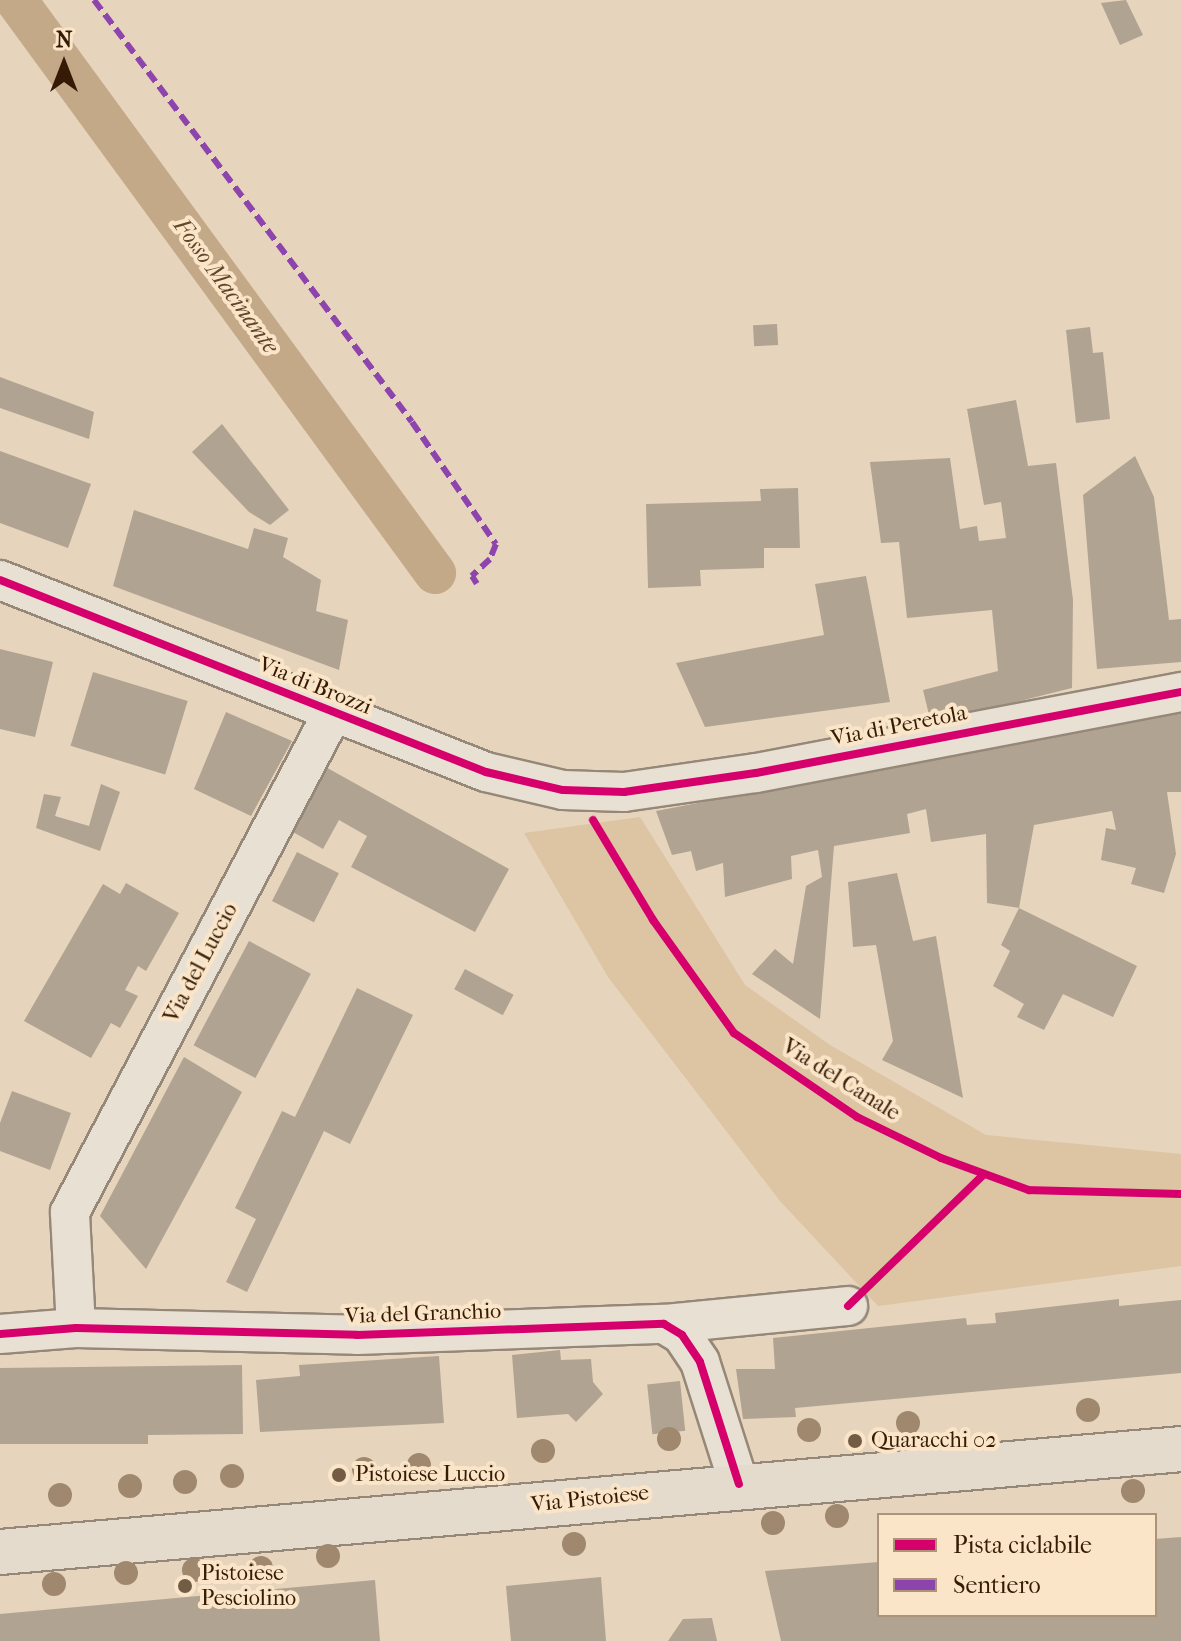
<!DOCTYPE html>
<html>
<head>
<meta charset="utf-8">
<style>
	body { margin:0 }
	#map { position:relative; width:1181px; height:1641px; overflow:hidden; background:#e6d4bc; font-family:"IM FELL French Canon",serif }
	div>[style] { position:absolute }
	.green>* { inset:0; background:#ddc4a3 }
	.canal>* { height:42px; margin:-21px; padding:0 21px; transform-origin:21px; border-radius:21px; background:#c4a988 }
	.building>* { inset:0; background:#b1a392; transform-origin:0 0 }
	.roads { filter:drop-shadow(2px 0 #968878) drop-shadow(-2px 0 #968878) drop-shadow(0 2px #968878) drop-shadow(0 -2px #968878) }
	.minor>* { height:38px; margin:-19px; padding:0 19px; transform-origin:19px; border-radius:19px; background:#e9e0d4 }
	.primary>* { height:44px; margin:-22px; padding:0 22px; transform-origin:22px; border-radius:22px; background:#e5dbcd }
	.quiet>* { height:6px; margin-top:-3px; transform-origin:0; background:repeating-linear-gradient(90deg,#8e44ad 0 12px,transparent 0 18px) }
	.cycleway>* { height:8px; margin:-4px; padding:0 4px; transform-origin:4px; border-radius:4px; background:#d6006c }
	.trees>* { width:24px; height:24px; margin:-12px; border-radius:50%; background:#9f886e }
	.dots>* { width:22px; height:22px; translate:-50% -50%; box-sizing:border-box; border:4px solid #fae5c8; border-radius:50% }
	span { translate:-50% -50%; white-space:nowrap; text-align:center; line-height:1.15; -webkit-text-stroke:8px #fae5c8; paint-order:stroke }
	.street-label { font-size:22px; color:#351b05 }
	.poi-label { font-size:22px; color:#351b05 }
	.left { translate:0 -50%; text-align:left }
	.water-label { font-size:24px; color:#62462b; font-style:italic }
	.legend { position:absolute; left:877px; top:1513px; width:280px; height:104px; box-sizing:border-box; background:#fae5c8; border:2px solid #ab947a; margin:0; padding:10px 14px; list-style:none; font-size:24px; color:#351b05 }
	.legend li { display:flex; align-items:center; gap:16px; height:40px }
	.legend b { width:40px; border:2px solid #ab947a }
	.north { position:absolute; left:24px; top:24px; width:80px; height:80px; -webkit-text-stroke:6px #fae5c8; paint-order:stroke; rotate:0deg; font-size:22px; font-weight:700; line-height:32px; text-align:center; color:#351b05 }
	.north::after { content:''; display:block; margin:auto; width:28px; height:36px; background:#351b05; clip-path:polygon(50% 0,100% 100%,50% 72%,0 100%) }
</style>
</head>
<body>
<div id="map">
	<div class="green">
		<div style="clip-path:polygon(640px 817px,745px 985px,830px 1045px,986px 1135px,1181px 1154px,1181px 1266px,878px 1306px,780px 1201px,608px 977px,524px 833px)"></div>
	</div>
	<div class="canal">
		<div style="left:16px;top:0;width:710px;rotate:53.82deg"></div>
	</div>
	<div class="building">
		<div style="clip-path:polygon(1126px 0,1143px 35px,1120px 45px,1101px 3px)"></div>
		<div style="left:777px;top:324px;width:21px;height:24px;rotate:87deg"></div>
		<div style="clip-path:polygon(1090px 327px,1093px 353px,1103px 352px,1110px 419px,1076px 423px,1066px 330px)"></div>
		<div style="clip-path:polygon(0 377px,94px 412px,89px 439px,0 408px)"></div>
		<div style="clip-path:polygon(1016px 400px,1028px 466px,1056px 463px,1073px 600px,1072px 688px,931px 723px,923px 690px,998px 671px,992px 610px,907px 618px,899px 542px,881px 543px,870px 462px,950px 458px,960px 529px,977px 526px,979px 541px,1006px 538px,1001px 502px,984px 505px,967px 409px)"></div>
		<div style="clip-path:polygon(222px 424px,289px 510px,270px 525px,249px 512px,192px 452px)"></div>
		<div style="clip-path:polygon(0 451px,91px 484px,68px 548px,0 523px)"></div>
		<div style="clip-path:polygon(1135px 456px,1154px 497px,1169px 620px,1181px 619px,1181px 662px,1097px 669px,1083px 495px)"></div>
		<div style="clip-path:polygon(798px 488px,800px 548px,764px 548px,764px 568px,700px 570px,701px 586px,648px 588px,646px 504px,761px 501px,760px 489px)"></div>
		<div style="clip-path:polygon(134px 510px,248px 549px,254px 528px,288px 538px,283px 557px,321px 580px,316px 611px,348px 620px,339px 670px,113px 586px)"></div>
		<div style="clip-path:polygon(866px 576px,890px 702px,705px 727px,676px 663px,824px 635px,815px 584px)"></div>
		<div style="clip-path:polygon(0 649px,53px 662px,35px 737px,0 729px)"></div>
		<div style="left:93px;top:672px;width:99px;height:77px;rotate:17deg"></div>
		<div style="clip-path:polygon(1181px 710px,1181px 792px,1167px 792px,1176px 854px,1164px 893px,1131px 884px,1136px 868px,1101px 860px,1106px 828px,1116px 830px,1112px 811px,1034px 825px,1019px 908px,987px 903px,986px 834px,931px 842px,926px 809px,907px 814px,910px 833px,834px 846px,820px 1019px,752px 974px,775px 949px,793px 964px,806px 886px,822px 877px,818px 850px,791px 856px,792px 879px,725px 897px,723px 863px,696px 871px,691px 851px,672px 855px,656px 811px)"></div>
		<div style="clip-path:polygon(226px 712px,292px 741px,251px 816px,194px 789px)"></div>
		<div style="clip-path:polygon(322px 765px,509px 869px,475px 932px,351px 867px,367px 836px,339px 820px,323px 849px,286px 828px)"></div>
		<div style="clip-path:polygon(101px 784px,120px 792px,100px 851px,36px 828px,44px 794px,61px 797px,55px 816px,89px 826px)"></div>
		<div style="left:297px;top:852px;width:47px;height:55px;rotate:27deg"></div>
		<div style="clip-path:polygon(897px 873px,913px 941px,936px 936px,963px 1098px,882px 1060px,893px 1041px,876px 945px,853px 947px,848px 882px)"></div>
		<div style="clip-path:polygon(126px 883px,179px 913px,146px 971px,138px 966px,125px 990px,138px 996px,120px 1028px,111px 1023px,91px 1058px,24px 1021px,103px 884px,120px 894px)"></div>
		<div style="clip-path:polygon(1019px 908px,1137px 966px,1113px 1017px,1063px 994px,1044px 1030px,1017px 1017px,1024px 1004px,993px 986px,1010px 951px,1001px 945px)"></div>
		<div style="left:249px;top:941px;width:70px;height:118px;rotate:28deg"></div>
		<div style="left:465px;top:969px;width:55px;height:23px;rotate:28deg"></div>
		<div style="clip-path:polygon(357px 988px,413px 1015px,350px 1144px,324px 1131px,247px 1292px,226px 1282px,256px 1219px,235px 1208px,282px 1111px,295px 1117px)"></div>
		<div style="clip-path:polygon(184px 1057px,242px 1092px,146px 1269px,100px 1216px)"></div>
		<div style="clip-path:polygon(12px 1091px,71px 1113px,50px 1170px,0 1151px,0 1123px)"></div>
		<div style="clip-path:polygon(1119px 1299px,1119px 1306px,1181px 1300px,1181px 1373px,795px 1408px,796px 1417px,743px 1419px,736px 1369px,775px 1369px,773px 1338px,966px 1318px,967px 1325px,996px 1323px,995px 1313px)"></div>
		<div style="clip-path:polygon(560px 1350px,561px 1360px,591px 1359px,593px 1382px,603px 1394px,576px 1422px,568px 1414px,517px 1418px,512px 1355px)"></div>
		<div style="clip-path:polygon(439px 1356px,444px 1423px,260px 1432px,256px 1380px,300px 1376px,299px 1365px)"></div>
		<div style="clip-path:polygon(242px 1365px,243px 1434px,148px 1435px,148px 1444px,0 1444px,0 1368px)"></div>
		<div style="left:680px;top:1381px;width:50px;height:33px;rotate:84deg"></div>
		<div style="clip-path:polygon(1181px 1537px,1181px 1641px,781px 1641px,765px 1571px,879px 1562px,879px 1615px,1155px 1615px,1155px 1539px)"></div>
		<div style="clip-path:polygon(601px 1577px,606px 1641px,511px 1641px,506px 1586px)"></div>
		<div style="clip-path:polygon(375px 1580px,380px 1641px,0 1641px,0 1614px)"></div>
		<div style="clip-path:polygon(712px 1618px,717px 1641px,668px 1641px,683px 1619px)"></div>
	</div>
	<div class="roads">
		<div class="minor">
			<div style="left:0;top:580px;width:523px;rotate:21.56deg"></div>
			<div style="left:486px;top:772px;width:79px;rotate:13.2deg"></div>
			<div style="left:563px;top:790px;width:61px;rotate:1.9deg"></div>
			<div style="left:624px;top:792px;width:133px;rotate:-8.2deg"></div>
			<div style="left:756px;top:773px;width:433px;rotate:-10.8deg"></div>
			<div style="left:664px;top:1324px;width:185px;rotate:-5.6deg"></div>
			<div style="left:76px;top:1328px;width:116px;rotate:-93deg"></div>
			<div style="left:70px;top:1212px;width:563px;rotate:-62.25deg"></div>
			<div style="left:0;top:1334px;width:76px;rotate:-4.5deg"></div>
			<div style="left:76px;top:1328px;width:281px;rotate:1.4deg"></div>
			<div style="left:357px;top:1335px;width:307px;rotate:-2.1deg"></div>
			<div style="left:664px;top:1324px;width:21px;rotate:31deg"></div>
			<div style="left:682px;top:1335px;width:32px;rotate:56deg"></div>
			<div style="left:700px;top:1362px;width:128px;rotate:72.3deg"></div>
		</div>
		<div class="primary">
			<div style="left:0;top:1552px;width:1185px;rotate:-4.98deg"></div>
		</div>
	</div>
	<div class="quiet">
		<div style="left:94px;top:0;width:528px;rotate:53deg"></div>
		<div style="left:412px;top:422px;width:148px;rotate:55.5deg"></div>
		<div style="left:496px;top:544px;width:16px;rotate:112deg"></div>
		<div style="left:490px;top:559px;width:25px;rotate:137deg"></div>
		<div style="left:472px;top:576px;width:9px;rotate:58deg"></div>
	</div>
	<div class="cycleway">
		<div style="left:0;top:580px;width:523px;rotate:21.56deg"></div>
		<div style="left:486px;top:772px;width:79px;rotate:13.2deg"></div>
		<div style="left:563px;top:790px;width:61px;rotate:1.9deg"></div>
		<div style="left:624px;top:792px;width:133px;rotate:-8.2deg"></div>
		<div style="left:756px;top:773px;width:433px;rotate:-10.8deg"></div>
		<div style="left:593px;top:820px;width:117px;rotate:59deg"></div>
		<div style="left:653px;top:920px;width:139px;rotate:54.4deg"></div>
		<div style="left:734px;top:1033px;width:149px;rotate:34.3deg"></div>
		<div style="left:857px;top:1117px;width:93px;rotate:26deg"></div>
		<div style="left:941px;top:1158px;width:94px;rotate:20deg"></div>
		<div style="left:1029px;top:1190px;width:152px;rotate:1.5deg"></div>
		<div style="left:848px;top:1306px;width:188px;rotate:-44.1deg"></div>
		<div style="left:0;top:1334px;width:76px;rotate:-4.5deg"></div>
		<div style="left:76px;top:1328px;width:281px;rotate:1.4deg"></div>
		<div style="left:357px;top:1335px;width:307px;rotate:-2.1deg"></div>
		<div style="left:664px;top:1324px;width:21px;rotate:31deg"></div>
		<div style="left:682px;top:1335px;width:32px;rotate:56deg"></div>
		<div style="left:700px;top:1362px;width:128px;rotate:72.3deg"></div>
	</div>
	<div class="trees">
		<div style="left:1088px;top:1410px"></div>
		<div style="left:908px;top:1423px"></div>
		<div style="left:809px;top:1430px"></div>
		<div style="left:669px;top:1439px"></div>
		<div style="left:543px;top:1451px"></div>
		<div style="left:419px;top:1465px"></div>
		<div style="left:364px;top:1469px"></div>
		<div style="left:232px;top:1476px"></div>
		<div style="left:185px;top:1482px"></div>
		<div style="left:130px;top:1486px"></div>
		<div style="left:1133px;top:1491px"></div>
		<div style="left:60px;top:1495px"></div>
		<div style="left:837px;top:1516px"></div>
		<div style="left:773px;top:1523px"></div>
		<div style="left:574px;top:1544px"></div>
		<div style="left:328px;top:1556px"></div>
		<div style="left:261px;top:1568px"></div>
		<div style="left:194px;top:1570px"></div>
		<div style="left:126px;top:1573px"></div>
		<div style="left:54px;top:1584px"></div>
	</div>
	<div class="dots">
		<div style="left:855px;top:1441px;background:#735c45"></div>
		<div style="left:339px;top:1475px;background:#735c45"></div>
		<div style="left:185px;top:1586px;background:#735c45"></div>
	</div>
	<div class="street-label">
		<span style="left:315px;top:686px;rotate:22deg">Via di Brozzi</span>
		<span style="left:899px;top:726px;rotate:-11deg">Via di Peretola</span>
		<span style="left:201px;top:963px;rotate:-62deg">Via del Luccio</span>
		<span style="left:841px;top:1080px;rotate:32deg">Via del Canale</span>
		<span style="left:423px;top:1314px;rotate:-2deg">Via del Granchio</span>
		<span style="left:590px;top:1499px;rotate:-6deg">Via Pistoiese</span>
	</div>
	<div class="poi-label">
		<span class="left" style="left:871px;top:1441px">Quaracchi 02</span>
		<span class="left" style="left:355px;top:1475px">Pistoiese Luccio</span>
		<span class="left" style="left:201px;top:1586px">Pistoiese<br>Pesciolino</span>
	</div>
	<div class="water-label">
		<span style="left:226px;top:286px;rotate:54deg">Fosso Macinante</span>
	</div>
	<ul class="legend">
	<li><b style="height:10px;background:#d6006c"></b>Pista ciclabile</li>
	<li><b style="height:10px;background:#8e44ad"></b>Sentiero</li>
	</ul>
	<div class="north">N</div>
</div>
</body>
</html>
